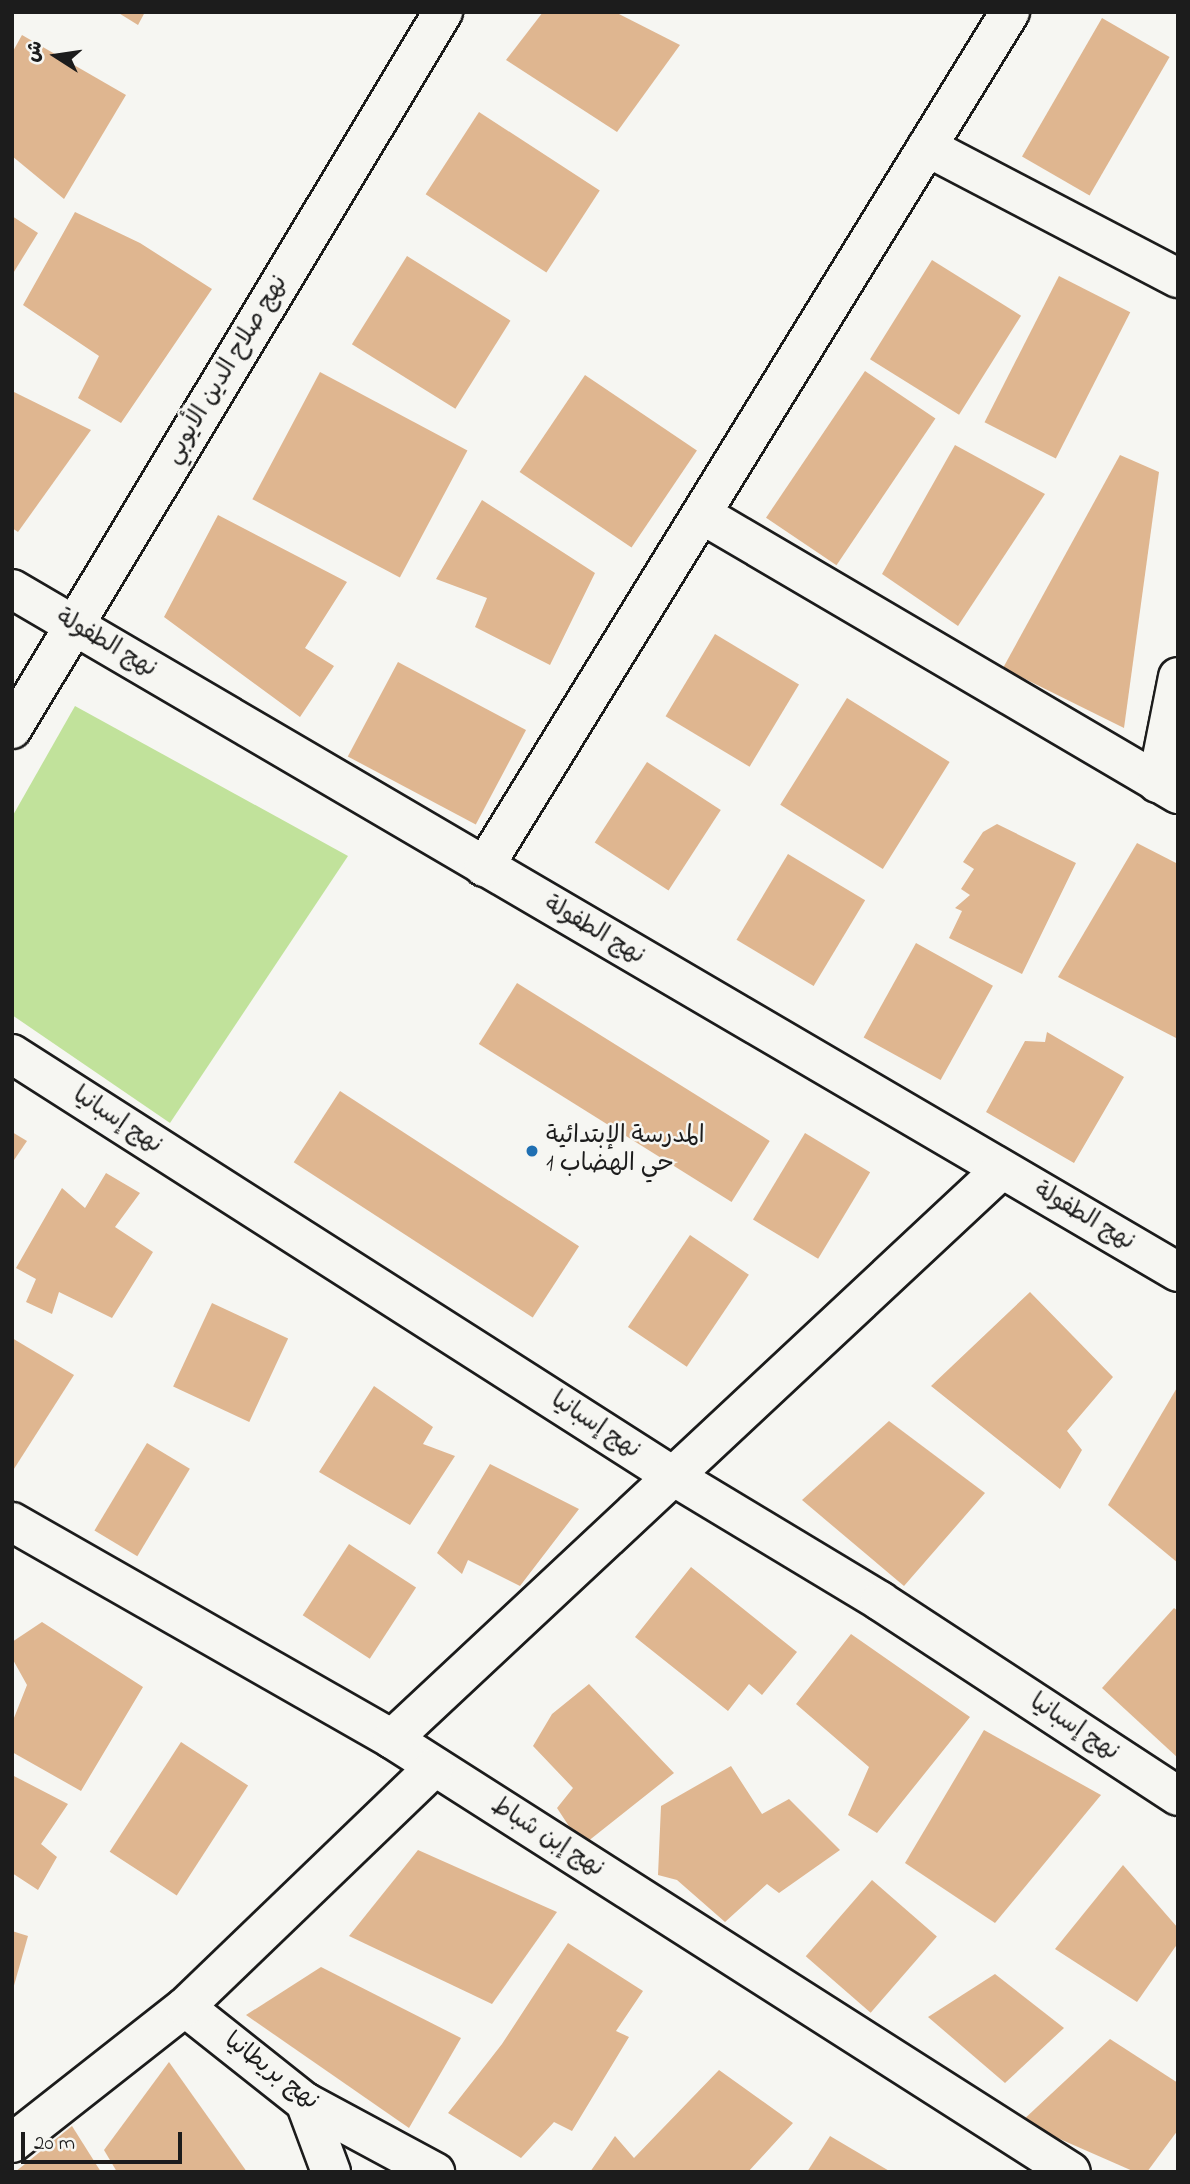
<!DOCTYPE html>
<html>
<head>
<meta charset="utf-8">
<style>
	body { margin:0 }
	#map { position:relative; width:1190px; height:2184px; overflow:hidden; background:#f6f6f2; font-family:"Indie Flower","Playpen Sans Arabic",sans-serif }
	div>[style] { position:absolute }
	.green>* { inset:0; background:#c1e29b }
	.building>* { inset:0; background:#dfb690; transform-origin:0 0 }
	.roads { filter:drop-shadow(2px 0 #1c1c1c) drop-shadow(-2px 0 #1c1c1c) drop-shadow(0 2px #1c1c1c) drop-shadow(0 -2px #1c1c1c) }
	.street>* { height:38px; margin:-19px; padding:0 19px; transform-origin:19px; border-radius:19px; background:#f6f6f2 }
	.dots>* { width:19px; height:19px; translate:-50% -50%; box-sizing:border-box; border:4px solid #f6f6f2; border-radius:50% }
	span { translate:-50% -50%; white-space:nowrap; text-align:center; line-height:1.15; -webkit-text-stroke:5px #f6f6f2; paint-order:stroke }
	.street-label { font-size:24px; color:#1c1c1c }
	.poi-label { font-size:24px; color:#1c1c1c }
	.left { translate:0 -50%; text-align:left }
	.frame { position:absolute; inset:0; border:14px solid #1c1c1c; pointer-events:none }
	.north { position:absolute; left:21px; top:21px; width:70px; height:70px; -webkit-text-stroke:5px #f6f6f2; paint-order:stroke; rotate:282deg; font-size:19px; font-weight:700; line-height:28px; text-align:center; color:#1c1c1c }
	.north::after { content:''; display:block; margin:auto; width:24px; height:32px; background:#1c1c1c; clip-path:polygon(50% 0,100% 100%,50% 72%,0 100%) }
	.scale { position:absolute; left:21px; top:2132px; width:161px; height:32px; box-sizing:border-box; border:4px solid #1c1c1c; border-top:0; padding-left:9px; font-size:21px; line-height:24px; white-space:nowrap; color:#1c1c1c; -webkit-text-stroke:5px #f6f6f2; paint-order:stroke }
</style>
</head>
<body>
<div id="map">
	<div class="green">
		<div style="clip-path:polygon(75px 706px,348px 856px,170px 1123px,12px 1015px,12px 817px)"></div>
	</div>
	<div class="building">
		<div style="clip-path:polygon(117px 12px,145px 12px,138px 25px)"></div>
		<div style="clip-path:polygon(543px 12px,615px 12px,680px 45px,617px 132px,506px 60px)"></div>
		<div style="left:1102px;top:18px;width:78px;height:160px;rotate:30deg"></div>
		<div style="clip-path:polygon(22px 35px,126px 95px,64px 199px,12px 156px,12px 53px)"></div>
		<div style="left:479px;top:112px;width:144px;height:98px;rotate:33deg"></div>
		<div style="clip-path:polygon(75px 212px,140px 243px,212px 289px,121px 423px,78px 398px,99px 356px,23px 305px)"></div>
		<div style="clip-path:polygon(12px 216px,38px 233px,12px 275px)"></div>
		<div style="left:407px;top:256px;width:122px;height:104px;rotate:32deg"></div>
		<div style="left:932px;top:260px;width:105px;height:117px;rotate:32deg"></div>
		<div style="left:1059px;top:276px;width:80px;height:164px;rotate:27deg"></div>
		<div style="left:865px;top:371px;width:85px;height:177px;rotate:34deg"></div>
		<div style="left:320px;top:372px;width:167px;height:144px;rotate:28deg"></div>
		<div style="left:585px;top:375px;width:135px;height:117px;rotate:34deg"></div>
		<div style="clip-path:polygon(12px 391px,91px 430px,18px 532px,12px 528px)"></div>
		<div style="clip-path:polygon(955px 445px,1045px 494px,958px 626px,882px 574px)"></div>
		<div style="clip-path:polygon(1120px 455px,1159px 472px,1124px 728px,1003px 668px)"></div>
		<div style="clip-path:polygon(482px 500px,595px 573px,550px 665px,475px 627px,487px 598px,436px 579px)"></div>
		<div style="clip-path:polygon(218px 515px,347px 582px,305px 648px,334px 666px,300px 717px,164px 617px)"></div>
		<div style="left:715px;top:634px;width:98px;height:96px;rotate:31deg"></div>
		<div style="left:398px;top:662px;width:145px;height:107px;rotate:28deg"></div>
		<div style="left:847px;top:698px;width:121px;height:126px;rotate:32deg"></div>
		<div style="left:647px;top:762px;width:88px;height:96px;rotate:33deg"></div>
		<div style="clip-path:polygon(997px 824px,1076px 863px,1022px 974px,949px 938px,962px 911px,955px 908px,970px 895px,961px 889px,974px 869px,963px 862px,983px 832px)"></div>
		<div style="clip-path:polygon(1137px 843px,1178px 864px,1178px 1039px,1058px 977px)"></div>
		<div style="left:788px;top:854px;width:90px;height:100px;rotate:31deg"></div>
		<div style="left:916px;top:943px;width:88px;height:108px;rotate:29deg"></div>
		<div style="left:517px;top:983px;width:298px;height:72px;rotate:32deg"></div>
		<div style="clip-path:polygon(1047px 1032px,1124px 1077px,1074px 1163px,986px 1112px,1025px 1041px,1045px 1042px)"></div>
		<div style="left:340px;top:1091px;width:285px;height:85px;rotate:33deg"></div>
		<div style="clip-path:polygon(12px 1132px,27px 1141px,12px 1163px)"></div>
		<div style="left:805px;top:1133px;width:76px;height:101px;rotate:31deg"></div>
		<div style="clip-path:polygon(106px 1173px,140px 1193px,115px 1227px,153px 1252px,112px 1318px,59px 1292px,52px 1314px,26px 1302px,36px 1279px,16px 1268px,62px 1188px,85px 1208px)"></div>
		<div style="left:690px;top:1235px;width:71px;height:111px;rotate:34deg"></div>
		<div style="clip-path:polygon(1030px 1292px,1113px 1377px,1067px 1431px,1082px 1450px,1060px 1489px,931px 1386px)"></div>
		<div style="left:212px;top:1303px;width:84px;height:92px;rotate:25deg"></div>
		<div style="clip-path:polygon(12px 1338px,74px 1375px,12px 1472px)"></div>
		<div style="clip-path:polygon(374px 1386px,433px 1427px,423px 1444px,455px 1456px,410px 1525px,319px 1472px)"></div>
		<div style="clip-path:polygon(1178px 1386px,1178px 1563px,1108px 1505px)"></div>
		<div style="clip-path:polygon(889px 1421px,985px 1493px,904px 1586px,802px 1500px)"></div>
		<div style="left:147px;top:1443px;width:50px;height:102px;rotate:31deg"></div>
		<div style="clip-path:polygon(490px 1464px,579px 1509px,520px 1586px,468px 1560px,462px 1574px,437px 1553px)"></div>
		<div style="left:349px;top:1544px;width:80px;height:85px;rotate:33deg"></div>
		<div style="clip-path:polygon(691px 1567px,797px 1652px,762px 1695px,749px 1684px,728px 1711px,635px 1637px)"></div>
		<div style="clip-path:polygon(1174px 1608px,1178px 1611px,1178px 1758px,1102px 1688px)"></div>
		<div style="clip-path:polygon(42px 1622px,143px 1687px,81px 1791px,12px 1752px,12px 1723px,27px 1685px,12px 1658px,12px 1642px)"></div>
		<div style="clip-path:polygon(851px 1634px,970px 1717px,877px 1833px,848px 1815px,869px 1767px,796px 1704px)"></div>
		<div style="clip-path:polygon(589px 1684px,674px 1773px,582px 1846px,557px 1808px,573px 1788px,533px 1746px,552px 1714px)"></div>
		<div style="clip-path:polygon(984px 1730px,1101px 1795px,995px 1923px,905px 1863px)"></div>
		<div style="left:181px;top:1742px;width:80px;height:131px;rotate:33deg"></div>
		<div style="clip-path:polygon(731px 1766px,762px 1814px,789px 1799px,840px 1850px,779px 1893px,767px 1884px,725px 1922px,677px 1880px,658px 1875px,661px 1806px)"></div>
		<div style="clip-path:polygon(12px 1775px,68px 1804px,41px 1844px,57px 1857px,38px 1890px,12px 1873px)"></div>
		<div style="clip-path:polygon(418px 1850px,557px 1912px,492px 2004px,349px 1936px)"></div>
		<div style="clip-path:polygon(1123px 1865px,1178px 1928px,1178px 1943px,1137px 2002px,1055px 1949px)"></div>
		<div style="left:872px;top:1880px;width:86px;height:101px;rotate:41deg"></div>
		<div style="clip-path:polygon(12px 1931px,28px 1936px,13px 1989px,12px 1989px)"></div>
		<div style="clip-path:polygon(568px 1943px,643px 1991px,616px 2031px,629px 2037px,572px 2131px,554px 2122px,521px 2158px,448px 2113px,502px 2044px)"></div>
		<div style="clip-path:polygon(321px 1967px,461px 2038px,409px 2128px,246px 2015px)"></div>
		<div style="clip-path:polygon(995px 1974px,1064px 2028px,1005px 2083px,928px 2017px)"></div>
		<div style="clip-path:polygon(1110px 2039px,1178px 2083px,1178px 2130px,1147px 2172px,1135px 2172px,1021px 2122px)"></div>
		<div style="clip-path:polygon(169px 2062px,247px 2172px,117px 2172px,104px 2150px)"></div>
		<div style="clip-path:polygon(719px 2070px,793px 2123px,748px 2172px,590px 2172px,615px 2136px,634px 2158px)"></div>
		<div style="clip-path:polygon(72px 2126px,101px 2172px,15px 2172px)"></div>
		<div style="clip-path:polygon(830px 2136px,891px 2172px,807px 2172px)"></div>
	</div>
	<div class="roads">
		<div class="street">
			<div style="left:927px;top:147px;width:283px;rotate:27.6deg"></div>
			<div style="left:703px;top:515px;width:551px;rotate:30.43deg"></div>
			<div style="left:12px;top:589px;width:1351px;rotate:30.36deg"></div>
			<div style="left:12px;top:729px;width:837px;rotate:-58.99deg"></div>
			<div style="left:1157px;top:783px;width:108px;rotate:-78.8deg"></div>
			<div style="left:484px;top:867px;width:1004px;rotate:-58.4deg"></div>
			<div style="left:12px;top:1054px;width:784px;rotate:32.56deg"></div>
			<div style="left:673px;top:1476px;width:242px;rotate:31.1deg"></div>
			<div style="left:880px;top:1601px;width:356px;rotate:33.2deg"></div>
			<div style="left:12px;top:1522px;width:438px;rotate:29.7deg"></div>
			<div style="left:392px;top:1739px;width:805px;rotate:32.53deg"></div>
			<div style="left:392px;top:1739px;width:833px;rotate:-43.06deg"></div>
			<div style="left:185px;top:2007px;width:153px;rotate:38.4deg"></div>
			<div style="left:305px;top:2102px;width:148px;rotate:28.3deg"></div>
			<div style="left:305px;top:2102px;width:75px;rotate:69.6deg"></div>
			<div style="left:12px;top:2143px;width:220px;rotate:-38.2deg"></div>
			<div style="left:185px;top:2007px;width:346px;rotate:-43.9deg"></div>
		</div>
	</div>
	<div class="dots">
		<div style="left:532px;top:1151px;background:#1f6fb2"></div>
	</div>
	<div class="street-label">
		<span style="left:227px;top:370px;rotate:-59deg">نهج صلاح الدين الأيوبي</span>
		<span style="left:106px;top:644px;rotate:30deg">نهج الطفولة</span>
		<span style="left:594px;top:931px;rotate:30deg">نهج الطفولة</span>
		<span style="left:117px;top:1121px;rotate:33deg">نهج إسبانيا</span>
		<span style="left:1084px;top:1217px;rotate:30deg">نهج الطفولة</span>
		<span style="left:595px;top:1426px;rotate:33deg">نهج إسبانيا</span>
		<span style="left:1074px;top:1728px;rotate:33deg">نهج إسبانيا</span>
		<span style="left:547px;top:1838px;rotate:32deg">نهج إبن شباط</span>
		<span style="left:271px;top:2072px;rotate:37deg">نهج بريطانيا</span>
	</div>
	<div class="poi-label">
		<span class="left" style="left:546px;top:1151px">المدرسة الإبتدائية<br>حي الهضاب 1</span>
	</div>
	<div class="frame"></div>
	<div class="north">ش</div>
	<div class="scale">20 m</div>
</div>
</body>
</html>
